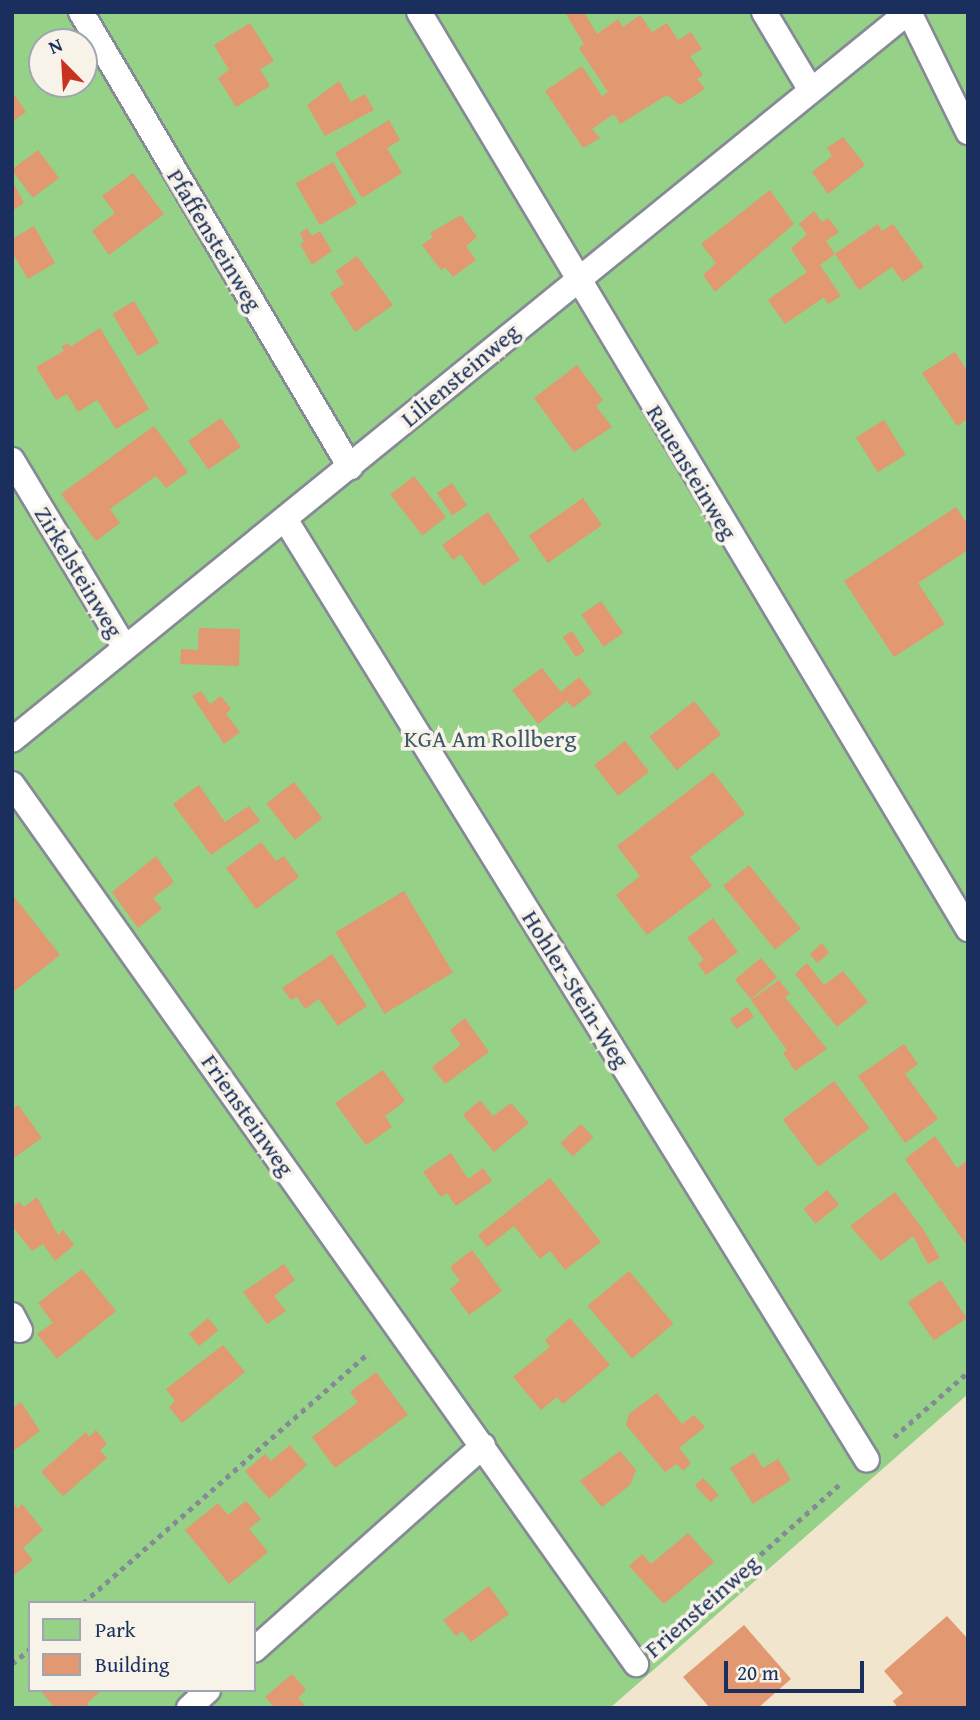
<!DOCTYPE html>
<html>
<head>
<meta charset="utf-8">
<style>
	body { margin:0 }
	#map { position:relative; width:980px; height:1720px; overflow:hidden; background:#f2e5cd; font-family:"Gentium Book Plus",serif }
	div>[style] { position:absolute }
	.green>* { inset:0; background:#95d186 }
	.building>* { inset:0; background:#e29870; transform-origin:0 0 }
	.path>* { height:4.5px; margin-top:-2.25px; transform-origin:0; background:repeating-linear-gradient(90deg,#868a96 0 5px,transparent 0 10px) }
	.roads { filter:drop-shadow(2px 0 #868a96) drop-shadow(-2px 0 #868a96) drop-shadow(0 2px #868a96) drop-shadow(0 -2px #868a96) }
	.service>* { height:24px; margin:-12px; padding:0 12px; transform-origin:12px; border-radius:12px; background:#fff }
	span { translate:-50% -50%; white-space:nowrap; text-align:center; line-height:1.15; -webkit-text-stroke:7px #f7f3e8; paint-order:stroke }
	.street-label { font-size:24px; color:#1b2f5e }
	.park-label { font-size:24px; color:#3a5868 }
	.frame { position:absolute; inset:0; border:14px solid #1b2f5e; pointer-events:none }
	.legend { position:absolute; left:28px; top:1601px; width:228px; height:91px; box-sizing:border-box; background:#f7f3e8; border:2px solid #9fa5b1; margin:0; padding:9px 12px; list-style:none; font-size:21px; color:#1b2f5e }
	.legend li { display:flex; align-items:center; gap:14px; height:35px }
	.legend b { width:35px; border:2px solid #9fa5b1 }
	.north { position:absolute; left:28px; top:28px; width:70px; height:70px; box-sizing:border-box; background:#f7f3e8; border:2px solid #9fa5b1; border-radius:50%; rotate:336deg; font-size:19px; font-weight:700; line-height:28px; text-align:center; color:#1b2f5e }
	.north::after { content:''; display:block; margin:auto; width:24px; height:32px; background:#c8321e; clip-path:polygon(50% 0,100% 100%,50% 72%,0 100%) }
	.scale { position:absolute; left:724px; top:1661px; width:140px; height:32px; box-sizing:border-box; border:4px solid #1b2f5e; border-top:0; padding-left:9px; font-size:21px; line-height:24px; white-space:nowrap; color:#1b2f5e; -webkit-text-stroke:5px #f7f3e8; paint-order:stroke }
</style>
</head>
<body>
<div id="map">
	<div class="green">
		<div style="clip-path:polygon(evenodd,12px 12px,968px 12px,968px 1394px,610px 1708px,12px 1708px,12px 12px,42px 42px,84px 42px,84px 84px,42px 84px,42px 42px,12px 12px,30px 1603px,254px 1603px,254px 1690px,30px 1690px,30px 1603px)"></div>
	</div>
	<div class="building">
		<div style="clip-path:polygon(584px 12px,597px 34px,618px 19px,623px 27px,640px 15px,652px 32px,667px 23px,678px 40px,691px 32px,702px 49px,690px 56px,703px 75px,697px 79px,705px 89px,680px 105px,667px 95px,620px 124px,614px 114px,592px 129px,600px 138px,583px 148px,545px 91px,582px 66px,602px 96px,608px 92px,579px 48px,584px 44px,566px 14px)"></div>
		<div style="clip-path:polygon(250px 23px,274px 61px,260px 69px,270px 86px,236px 107px,218px 78px,229px 70px,214px 45px)"></div>
		<div style="clip-path:polygon(339px 81px,351px 102px,365px 94px,374px 110px,325px 136px,307px 105px)"></div>
		<div style="clip-path:polygon(12px 91px,26px 112px,12px 122px)"></div>
		<div style="clip-path:polygon(389px 120px,400px 140px,387px 148px,402px 173px,362px 198px,335px 153px)"></div>
		<div style="clip-path:polygon(843px 137px,865px 165px,828px 194px,812px 172px,832px 156px,827px 148px)"></div>
		<div style="left:38px;top:150px;width:35px;height:33px;rotate:53deg"></div>
		<div style="left:333px;top:162px;width:48px;height:43px;rotate:60deg"></div>
		<div style="clip-path:polygon(133px 173px,164px 214px,109px 255px,92px 231px,115px 213px,102px 196px)"></div>
		<div style="clip-path:polygon(12px 180px,24px 203px,12px 211px)"></div>
		<div style="clip-path:polygon(770px 190px,794px 224px,715px 292px,703px 275px,716px 263px,701px 244px)"></div>
		<div style="clip-path:polygon(814px 211px,822px 222px,828px 218px,839px 232px,826px 241px,835px 254px,878px 224px,882px 231px,893px 224px,924px 267px,903px 282px,892px 267px,859px 290px,835px 254px,820px 265px,841px 296px,828px 304px,824px 297px,785px 324px,768px 300px,807px 272px,791px 249px,807px 234px,799px 224px)"></div>
		<div style="clip-path:polygon(461px 215px,477px 237px,466px 246px,476px 260px,453px 277px,445px 267px,441px 270px,422px 245px,433px 237px,430px 233px)"></div>
		<div style="clip-path:polygon(34px 226px,55px 263px,28px 279px,12px 252px,12px 239px)"></div>
		<div style="clip-path:polygon(307px 228px,312px 236px,320px 231px,332px 251px,312px 265px,300px 244px,304px 242px,300px 233px)"></div>
		<div style="clip-path:polygon(357px 256px,393px 305px,355px 332px,330px 293px,344px 284px,336px 271px)"></div>
		<div style="left:134px;top:301px;width:49px;height:25px;rotate:59deg"></div>
		<div style="clip-path:polygon(100px 328px,149px 409px,116px 429px,97px 400px,78px 412px,67px 394px,56px 400px,36px 367px,64px 351px,61px 347px,68px 343px,70px 347px)"></div>
		<div style="clip-path:polygon(955px 352px,968px 372px,968px 419px,957px 426px,922px 373px)"></div>
		<div style="clip-path:polygon(577px 365px,603px 400px,596px 406px,612px 427px,574px 452px,534px 398px)"></div>
		<div style="left:221px;top:418px;width:35px;height:40px;rotate:55deg"></div>
		<div style="left:884px;top:420px;width:41px;height:33px;rotate:58deg"></div>
		<div style="clip-path:polygon(154px 426px,188px 472px,166px 488px,156px 476px,110px 509px,120px 523px,96px 541px,61px 494px)"></div>
		<div style="left:414px;top:476px;width:52px;height:30px;rotate:52deg"></div>
		<div style="left:452px;top:483px;width:27px;height:18px;rotate:56deg"></div>
		<div style="left:583px;top:498px;width:33px;height:66px;rotate:55deg"></div>
		<div style="clip-path:polygon(956px 507px,968px 525px,968px 550px,918px 583px,945px 624px,894px 657px,844px 581px)"></div>
		<div style="clip-path:polygon(488px 512px,520px 560px,483px 586px,461px 554px,453px 560px,442px 545px)"></div>
		<div style="left:601px;top:601px;width:39px;height:24px;rotate:55deg"></div>
		<div style="clip-path:polygon(199px 628px,240px 629px,239px 666px,180px 664px,181px 649px,198px 650px)"></div>
		<div style="left:572px;top:631px;width:24px;height:11px;rotate:57deg"></div>
		<div style="clip-path:polygon(542px 668px,561px 692px,579px 677px,592px 693px,573px 708px,567px 701px,538px 724px,512px 690px)"></div>
		<div style="clip-path:polygon(201px 691px,210px 704px,221px 696px,231px 709px,226px 714px,240px 732px,224px 744px,192px 696px)"></div>
		<div style="left:694px;top:701px;width:43px;height:57px;rotate:51deg"></div>
		<div style="left:625px;top:741px;width:39px;height:39px;rotate:52deg"></div>
		<div style="clip-path:polygon(713px 772px,745px 814px,690px 857px,712px 886px,647px 935px,616px 895px,640px 876px,617px 846px)"></div>
		<div style="left:294px;top:782px;width:46px;height:35px;rotate:52deg"></div>
		<div style="clip-path:polygon(199px 785px,225px 822px,249px 806px,260px 821px,211px 855px,173px 804px)"></div>
		<div style="clip-path:polygon(261px 842px,276px 861px,284px 856px,299px 877px,256px 909px,226px 868px)"></div>
		<div style="clip-path:polygon(156px 856px,174px 882px,153px 898px,162px 909px,138px 928px,112px 892px)"></div>
		<div style="left:749px;top:865px;width:82px;height:33px;rotate:51deg"></div>
		<div style="left:404px;top:891px;width:95px;height:80px;rotate:59deg"></div>
		<div style="clip-path:polygon(12px 894px,60px 955px,12px 993px)"></div>
		<div style="clip-path:polygon(713px 918px,738px 952px,706px 975px,698px 964px,704px 960px,687px 938px)"></div>
		<div style="clip-path:polygon(822px 943px,829px 953px,817px 963px,810px 954px)"></div>
		<div style="clip-path:polygon(332px 954px,367px 1006px,338px 1026px,319px 999px,305px 1009px,297px 997px,291px 1000px,282px 988px)"></div>
		<div style="left:761px;top:958px;width:25px;height:34px;rotate:50deg"></div>
		<div style="clip-path:polygon(807px 963px,824px 985px,843px 971px,868px 1002px,837px 1027px,795px 974px)"></div>
		<div style="clip-path:polygon(779px 980px,790px 994px,785px 997px,827px 1049px,795px 1071px,783px 1053px,787px 1050px,751px 1000px)"></div>
		<div style="left:747px;top:1007px;width:12px;height:21px;rotate:55deg"></div>
		<div style="clip-path:polygon(465px 1018px,489px 1052px,445px 1084px,432px 1067px,461px 1045px,450px 1030px)"></div>
		<div style="clip-path:polygon(904px 1044px,918px 1064px,905px 1074px,938px 1119px,905px 1143px,858px 1076px)"></div>
		<div style="clip-path:polygon(383px 1070px,405px 1101px,385px 1116px,392px 1127px,366px 1145px,335px 1103px)"></div>
		<div style="left:834px;top:1081px;width:59px;height:64px;rotate:53deg"></div>
		<div style="clip-path:polygon(480px 1100px,493px 1116px,511px 1103px,529px 1123px,494px 1152px,463px 1115px)"></div>
		<div style="clip-path:polygon(18px 1105px,42px 1138px,12px 1159px,12px 1109px)"></div>
		<div style="left:581px;top:1124px;width:18px;height:28px;rotate:47deg"></div>
		<div style="clip-path:polygon(935px 1136px,957px 1168px,968px 1160px,968px 1247px,905px 1159px)"></div>
		<div style="clip-path:polygon(451px 1153px,468px 1179px,483px 1168px,492px 1181px,456px 1206px,447px 1193px,441px 1197px,423px 1172px)"></div>
		<div style="clip-path:polygon(550px 1178px,601px 1242px,565px 1270px,550px 1251px,540px 1259px,514px 1226px,487px 1247px,478px 1235px)"></div>
		<div style="left:827px;top:1190px;width:19px;height:30px;rotate:51deg"></div>
		<div style="clip-path:polygon(895px 1192px,923px 1229px,940px 1258px,928px 1264px,913px 1236px,881px 1261px,850px 1226px)"></div>
		<div style="clip-path:polygon(37px 1197px,58px 1235px,63px 1230px,74px 1245px,55px 1261px,43px 1244px,32px 1251px,12px 1226px,12px 1207px,19px 1202px,24px 1207px)"></div>
		<div style="clip-path:polygon(472px 1250px,502px 1291px,469px 1315px,450px 1289px,460px 1281px,450px 1267px)"></div>
		<div style="clip-path:polygon(284px 1264px,295px 1280px,274px 1296px,286px 1311px,267px 1324px,243px 1292px)"></div>
		<div style="clip-path:polygon(82px 1269px,116px 1311px,57px 1359px,37px 1334px,53px 1323px,38px 1303px)"></div>
		<div style="left:629px;top:1271px;width:69px;height:54px;rotate:50deg"></div>
		<div style="left:941px;top:1280px;width:46px;height:40px;rotate:56deg"></div>
		<div style="left:208px;top:1318px;width:16px;height:25px;rotate:50deg"></div>
		<div style="clip-path:polygon(570px 1318px,610px 1365px,563px 1404px,557px 1397px,541px 1410px,513px 1377px,550px 1347px,545px 1340px)"></div>
		<div style="clip-path:polygon(223px 1345px,245px 1372px,182px 1423px,169px 1407px,175px 1401px,166px 1389px)"></div>
		<div style="clip-path:polygon(376px 1372px,408px 1415px,335px 1468px,312px 1437px,358px 1402px,350px 1392px)"></div>
		<div style="clip-path:polygon(657px 1393px,682px 1424px,694px 1415px,705px 1427px,679px 1448px,691px 1463px,683px 1471px,677px 1464px,665px 1472px,626px 1425px,629px 1414px)"></div>
		<div style="clip-path:polygon(21px 1402px,40px 1431px,12px 1452px,12px 1409px)"></div>
		<div style="clip-path:polygon(96px 1430px,107px 1444px,100px 1450px,107px 1458px,63px 1496px,41px 1472px,86px 1432px,89px 1437px)"></div>
		<div style="clip-path:polygon(290px 1445px,307px 1465px,269px 1499px,245px 1471px,265px 1454px,271px 1461px)"></div>
		<div style="clip-path:polygon(620px 1451px,636px 1470px,630px 1485px,602px 1507px,580px 1481px)"></div>
		<div style="clip-path:polygon(754px 1453px,763px 1468px,778px 1459px,791px 1480px,753px 1504px,730px 1468px)"></div>
		<div style="left:703px;top:1478px;width:23px;height:11px;rotate:47deg"></div>
		<div style="clip-path:polygon(12px 1501px,18px 1509px,22px 1504px,43px 1530px,23px 1548px,33px 1560px,12px 1577px)"></div>
		<div style="clip-path:polygon(246px 1501px,261px 1519px,249px 1529px,268px 1552px,229px 1584px,185px 1530px,218px 1503px,228px 1515px)"></div>
		<div style="clip-path:polygon(688px 1533px,714px 1562px,664px 1604px,629px 1566px,642px 1554px,651px 1564px)"></div>
		<div style="clip-path:polygon(489px 1586px,509px 1614px,471px 1642px,462px 1631px,456px 1636px,443px 1620px)"></div>
		<div style="clip-path:polygon(947px 1616px,968px 1639px,968px 1708px,898px 1708px,893px 1701px,903px 1693px,884px 1671px)"></div>
		<div style="clip-path:polygon(744px 1625px,791px 1679px,758px 1708px,710px 1708px,683px 1677px)"></div>
		<div style="clip-path:polygon(292px 1674px,306px 1690px,298px 1698px,307px 1708px,275px 1708px,265px 1697px)"></div>
		<div style="clip-path:polygon(40px 1690px,97px 1690px,99px 1693px,87px 1703px,90px 1708px,55px 1708px)"></div>
	</div>
	<div class="path">
		<div style="left:894px;top:1437px;width:98px;rotate:-41.3deg"></div>
		<div style="left:83px;top:1603px;width:380px;rotate:-41.2deg"></div>
		<div style="left:663px;top:1641px;width:237px;rotate:-41.6deg"></div>
		<div style="left:12px;top:1664px;width:23px;rotate:-40deg"></div>
	</div>
	<div class="roads">
		<div class="service">
			<div style="left:81px;top:12px;width:529px;rotate:59.41deg"></div>
			<div style="left:419px;top:12px;width:1069px;rotate:59.09deg"></div>
			<div style="left:764px;top:12px;width:90px;rotate:59.1deg"></div>
			<div style="left:909px;top:12px;width:134px;rotate:63.8deg"></div>
			<div style="left:12px;top:460px;width:219px;rotate:59deg"></div>
			<div style="left:285px;top:519px;width:1106px;rotate:58.26deg"></div>
			<div style="left:12px;top:740px;width:1154px;rotate:-39.09deg"></div>
			<div style="left:12px;top:784px;width:1079px;rotate:54.66deg"></div>
			<div style="left:12px;top:1315px;width:17px;rotate:62deg"></div>
			<div style="left:254px;top:1650px;width:307px;rotate:-41.7deg"></div>
			<div style="left:189px;top:1708px;width:26px;rotate:-43deg"></div>
		</div>
	</div>
	<div class="street-label">
		<span style="left:215px;top:240px;rotate:59deg">Pfaffensteinweg</span>
		<span style="left:460px;top:375px;rotate:-40deg">Liliensteinweg</span>
		<span style="left:692px;top:472px;rotate:59deg">Rauensteinweg</span>
		<span style="left:79px;top:572px;rotate:59deg">Zirkelsteinweg</span>
		<span style="left:576px;top:989px;rotate:58deg">Hohler-Stein-Weg</span>
		<span style="left:248px;top:1115px;rotate:55deg">Friensteinweg</span>
		<span style="left:702px;top:1606px;rotate:-41deg">Friensteinweg</span>
	</div>
	<div class="park-label">
		<span style="left:490px;top:739px">KGA Am Rollberg</span>
	</div>
	<div class="frame"></div>
	<ul class="legend">
	<li><b style="height:19px;background:#95d186"></b>Park</li>
	<li><b style="height:19px;background:#e29870"></b>Building</li>
	</ul>
	<div class="north">N</div>
	<div class="scale">20 m</div>
</div>
</body>
</html>
